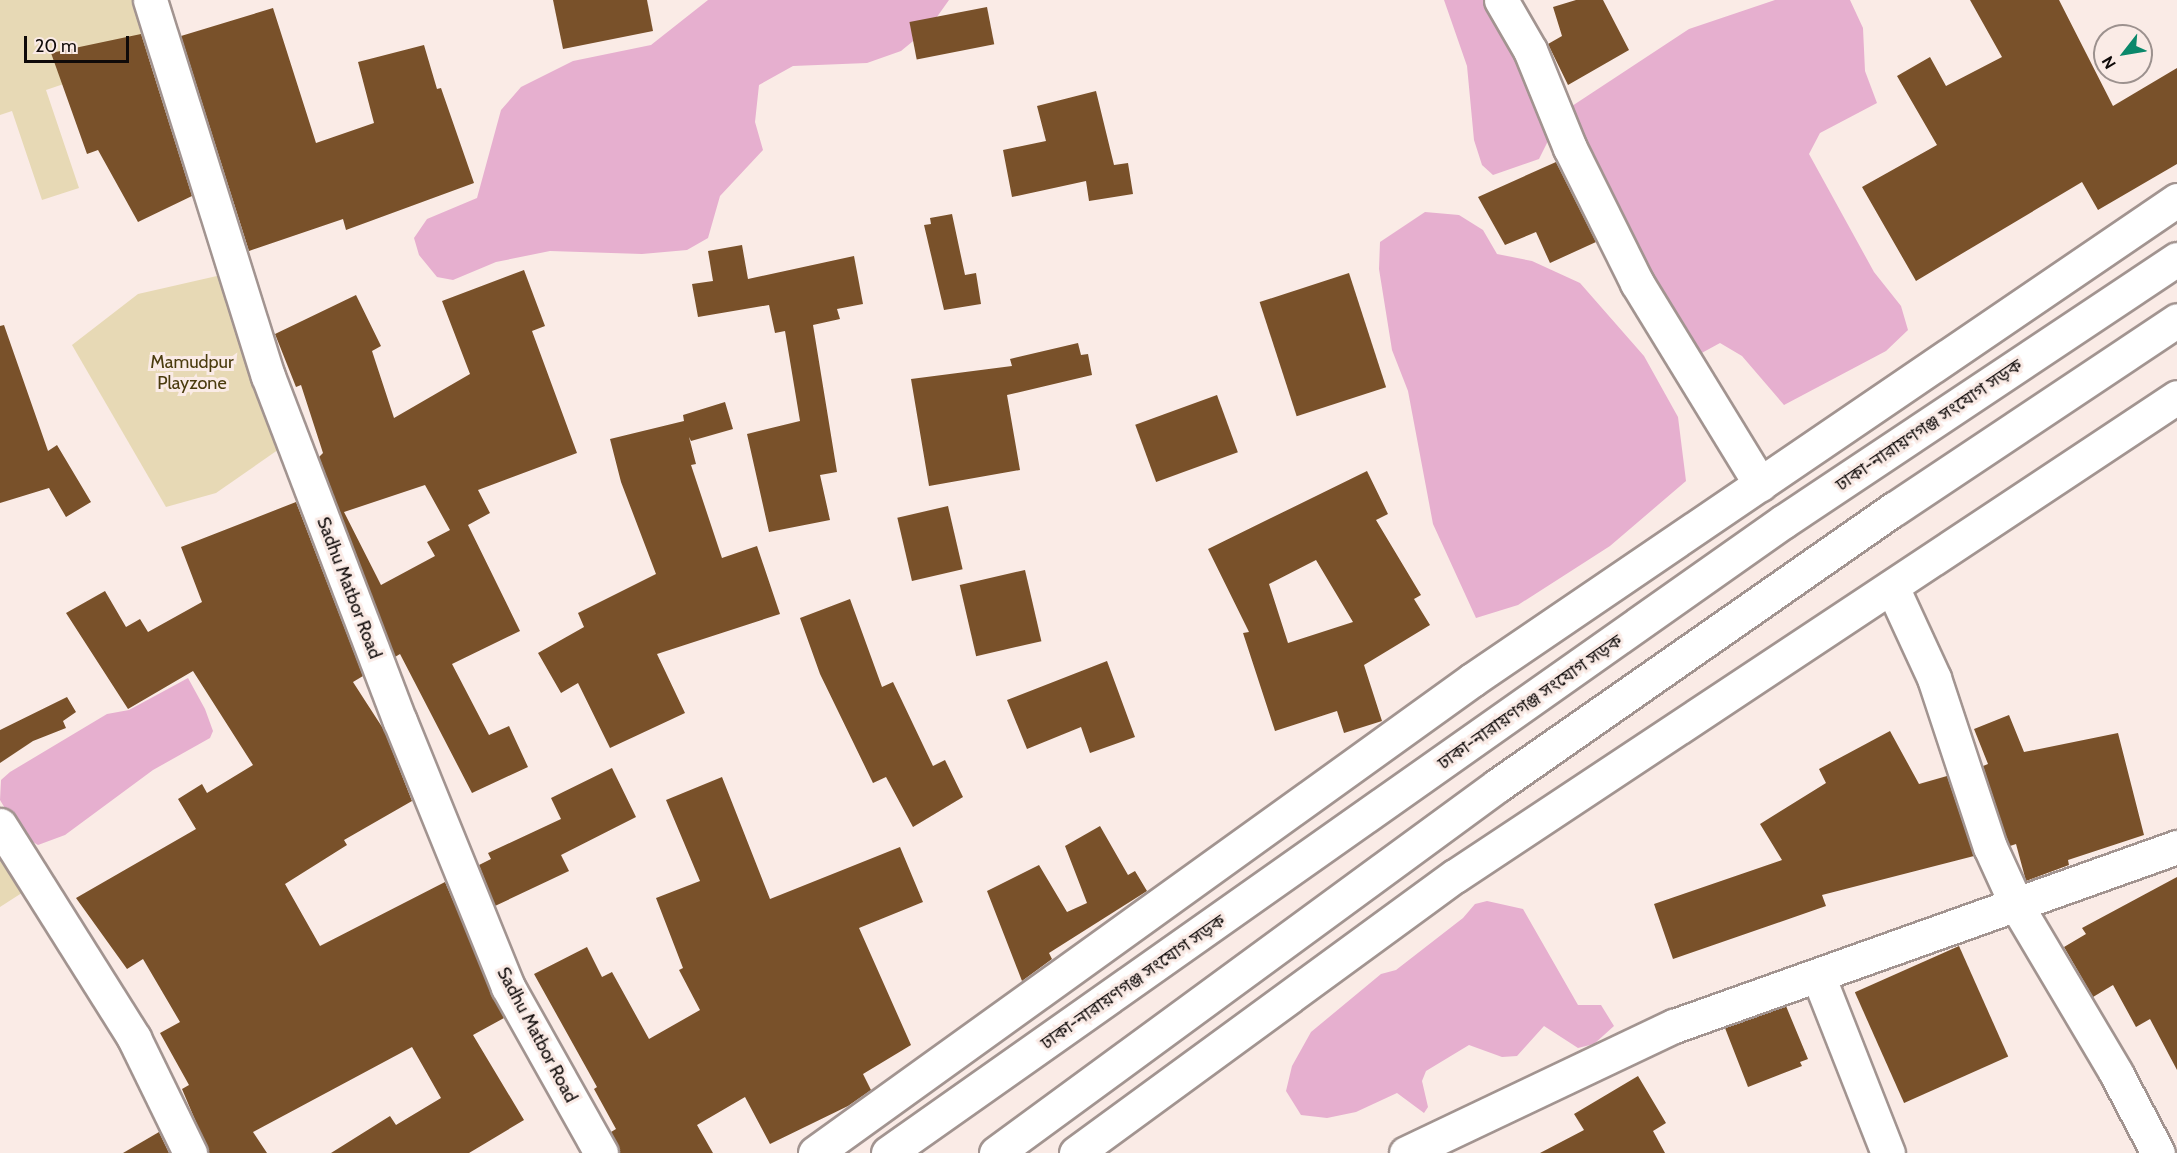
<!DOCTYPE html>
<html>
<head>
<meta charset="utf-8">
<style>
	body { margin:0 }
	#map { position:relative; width:2177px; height:1153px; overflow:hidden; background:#faebe6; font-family:Cabin,"Noto Sans Bengali",sans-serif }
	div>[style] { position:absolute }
	.green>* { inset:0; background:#e7d9b5 }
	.water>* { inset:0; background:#e6afcf }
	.building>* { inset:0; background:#79512a; transform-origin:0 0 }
	.roads { filter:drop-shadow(2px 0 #a29490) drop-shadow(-2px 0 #a29490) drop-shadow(0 2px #a29490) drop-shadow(0 -2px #a29490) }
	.minor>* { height:33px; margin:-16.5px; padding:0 16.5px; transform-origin:16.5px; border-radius:16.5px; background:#fff }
	.tertiary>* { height:33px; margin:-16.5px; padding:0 16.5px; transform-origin:16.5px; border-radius:16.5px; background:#fff }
	.primary>* { height:33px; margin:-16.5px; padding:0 16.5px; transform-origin:16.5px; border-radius:16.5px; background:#fff }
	span { translate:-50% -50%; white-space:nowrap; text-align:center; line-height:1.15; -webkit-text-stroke:6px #faebe6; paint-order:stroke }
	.park-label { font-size:18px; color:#4a3b0e }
	.street-label { font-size:18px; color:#0f0a09 }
	.north { position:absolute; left:2093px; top:24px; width:60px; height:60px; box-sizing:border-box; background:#faebe6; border:2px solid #9c918e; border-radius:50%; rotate:239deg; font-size:16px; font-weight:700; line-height:24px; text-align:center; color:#0f0a09 }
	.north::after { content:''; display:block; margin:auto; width:21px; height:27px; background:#0a886b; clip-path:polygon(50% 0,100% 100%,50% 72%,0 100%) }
	.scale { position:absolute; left:24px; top:36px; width:105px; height:27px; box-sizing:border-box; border:3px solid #0f0a09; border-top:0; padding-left:8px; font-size:18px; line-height:21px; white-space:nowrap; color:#0f0a09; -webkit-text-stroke:4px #faebe6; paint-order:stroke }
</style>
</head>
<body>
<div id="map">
	<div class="green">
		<div style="clip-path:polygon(0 0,148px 0,161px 44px,149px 55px,46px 90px,79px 188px,42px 200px,12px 111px,0 115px)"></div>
		<div style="clip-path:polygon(230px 273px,285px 445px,216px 493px,166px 507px,72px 345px,138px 294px)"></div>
		<div style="clip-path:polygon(0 827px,28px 889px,0 907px)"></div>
	</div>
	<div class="water">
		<div style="clip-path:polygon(708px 0,949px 0,929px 28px,901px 51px,867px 63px,793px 66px,759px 85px,755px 122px,763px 150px,720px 196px,708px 238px,687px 250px,642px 254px,550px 251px,496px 262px,453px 280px,437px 277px,419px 255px,414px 238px,427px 219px,477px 198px,501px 110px,521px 87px,573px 61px,651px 45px)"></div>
		<div style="clip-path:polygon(1444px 0,1487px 0,1526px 70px,1548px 141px,1539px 159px,1493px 175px,1482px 165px,1474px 140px,1467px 66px)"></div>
		<div style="clip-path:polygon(1775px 0,1850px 0,1863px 28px,1865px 71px,1877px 103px,1820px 133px,1809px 154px,1874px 272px,1901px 306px,1908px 330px,1886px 351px,1784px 405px,1742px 356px,1720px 343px,1698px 355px,1608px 210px,1569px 108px,1689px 29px)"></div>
		<div style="clip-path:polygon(1425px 212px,1459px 215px,1483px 230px,1497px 254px,1532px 261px,1580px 283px,1644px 356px,1678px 417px,1686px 481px,1610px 546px,1518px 605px,1476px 618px,1433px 524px,1408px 391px,1392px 350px,1379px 269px,1380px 242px)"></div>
		<div style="clip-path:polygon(188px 678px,205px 709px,213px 731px,210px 738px,153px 770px,65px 835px,38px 845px,21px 835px,0 800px,1px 780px,10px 772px,107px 714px,129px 710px)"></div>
		<div style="clip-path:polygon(1487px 901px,1523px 909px,1578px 1005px,1601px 1005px,1614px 1026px,1594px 1044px,1578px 1048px,1544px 1026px,1517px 1056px,1502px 1057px,1469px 1045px,1426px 1071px,1422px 1081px,1428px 1107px,1424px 1113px,1397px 1093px,1356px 1112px,1327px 1118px,1301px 1115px,1286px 1091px,1292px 1066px,1311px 1032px,1381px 974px,1396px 970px,1463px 918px,1475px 904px)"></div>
	</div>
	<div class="building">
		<div style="clip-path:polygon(553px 0,647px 0,653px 31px,563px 49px)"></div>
		<div style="clip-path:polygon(1576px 0,1603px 0,1629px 50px,1568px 85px,1548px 44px,1562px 36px,1553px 7px)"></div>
		<div style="clip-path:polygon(1970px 0,2059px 0,2113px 106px,2177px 68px,2177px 164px,2098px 210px,2082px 182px,1916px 281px,1862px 187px,1937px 145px,1897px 76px,1930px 57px,1946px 86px,2002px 57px)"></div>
		<div style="left:987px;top:7px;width:38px;height:79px;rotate:79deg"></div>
		<div style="clip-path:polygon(273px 8px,316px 143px,374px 123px,358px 62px,424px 45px,437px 89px,441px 88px,474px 183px,346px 230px,343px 219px,249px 251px,181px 36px)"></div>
		<div style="clip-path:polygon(141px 34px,192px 196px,138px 222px,98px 150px,87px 154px,51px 53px)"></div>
		<div style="clip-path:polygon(1096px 91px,1114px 165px,1128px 163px,1133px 194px,1089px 201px,1086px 181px,1012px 197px,1003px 150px,1046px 141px,1037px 106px)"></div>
		<div style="clip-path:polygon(1556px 162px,1596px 242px,1550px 263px,1536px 232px,1505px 245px,1478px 197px)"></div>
		<div style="clip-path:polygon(952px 214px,965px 275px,976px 273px,981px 304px,944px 310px,924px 225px,931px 224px,930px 218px)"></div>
		<div style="clip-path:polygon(742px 245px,748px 279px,854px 256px,863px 304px,837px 309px,840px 319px,813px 325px,837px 472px,820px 475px,830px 520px,769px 532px,747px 434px,800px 421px,785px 331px,775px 333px,769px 305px,698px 317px,692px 284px,713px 281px,708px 251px)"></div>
		<div style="clip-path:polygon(evenodd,524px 270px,545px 326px,532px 331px,577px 453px,478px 490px,490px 513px,468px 525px,520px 631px,452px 664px,489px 735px,509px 726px,528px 767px,472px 793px,400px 654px,395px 657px,319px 457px,323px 453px,301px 385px,296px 387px,275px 334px,356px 295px,381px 346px,372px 351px,394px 418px,470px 374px,442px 301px,524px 270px,425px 485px,450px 530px,427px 542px,435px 556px,381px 585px,344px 512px,425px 485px)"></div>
		<div style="left:1349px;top:273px;width:120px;height:94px;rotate:72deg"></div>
		<div style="clip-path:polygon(4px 325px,48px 451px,57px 445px,91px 502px,66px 517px,49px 488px,0 503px,0 326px)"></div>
		<div style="clip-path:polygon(1078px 343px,1081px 355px,1088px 354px,1092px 375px,1007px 395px,1020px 470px,929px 486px,911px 379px,1012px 366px,1010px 359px)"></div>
		<div style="left:1217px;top:395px;width:61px;height:87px;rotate:70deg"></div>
		<div style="clip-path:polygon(725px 402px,733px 429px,691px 441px,689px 437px,696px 464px,691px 465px,722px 558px,757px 546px,780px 614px,657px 654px,685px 713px,610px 748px,578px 683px,561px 693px,538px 653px,584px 627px,578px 613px,656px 574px,621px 482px,610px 439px,684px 421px,683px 415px)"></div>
		<div style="clip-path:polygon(evenodd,1367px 471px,1388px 514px,1376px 520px,1421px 595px,1414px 599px,1430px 625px,1364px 665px,1382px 721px,1344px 733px,1337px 711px,1275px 731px,1243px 633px,1249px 632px,1208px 549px,1367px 471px,1316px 560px,1353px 622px,1288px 643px,1269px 584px,1316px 560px)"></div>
		<div style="clip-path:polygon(296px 502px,363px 676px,353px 682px,384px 730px,412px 801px,344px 840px,347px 845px,285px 884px,320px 946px,445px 882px,504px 1018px,473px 1035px,524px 1120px,469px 1153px,331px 1153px,390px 1116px,396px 1125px,441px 1098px,412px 1047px,253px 1132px,267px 1153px,209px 1153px,182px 1089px,189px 1085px,160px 1033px,180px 1022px,143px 959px,127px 969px,76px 898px,196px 829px,178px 799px,202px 784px,207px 793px,253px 765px,193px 671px,128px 709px,66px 613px,105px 591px,126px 627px,140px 619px,148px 632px,202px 602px,181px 547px)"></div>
		<div style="left:948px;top:506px;width:65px;height:52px;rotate:77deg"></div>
		<div style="left:1025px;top:570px;width:73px;height:67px;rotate:77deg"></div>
		<div style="clip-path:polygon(850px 599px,882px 687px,893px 682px,933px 766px,945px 760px,963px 797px,913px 827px,886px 777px,873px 783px,820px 674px,800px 618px)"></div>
		<div style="clip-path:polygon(1107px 661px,1135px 737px,1090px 753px,1081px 727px,1027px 749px,1007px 700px)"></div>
		<div style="clip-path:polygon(67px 697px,76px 712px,63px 721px,66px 728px,33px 741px,0 763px,0 730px)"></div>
		<div style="clip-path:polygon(2009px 715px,2024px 752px,2118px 733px,2144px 835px,2068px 860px,2069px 865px,2026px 881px,2016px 844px,2010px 846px,2007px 840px,1983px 766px,1988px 764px,1974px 729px)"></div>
		<div style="clip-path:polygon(1890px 731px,1919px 784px,1947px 776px,1974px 856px,1822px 895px,1826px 906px,1673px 959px,1654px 904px,1782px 860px,1760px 824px,1826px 783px,1819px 769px)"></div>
		<div style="clip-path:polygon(612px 768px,636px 817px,561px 855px,569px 871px,495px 906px,479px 865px,491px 859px,488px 853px,561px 819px,551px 798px)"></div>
		<div style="clip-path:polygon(722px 777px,770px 899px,900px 847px,923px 902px,859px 928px,911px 1045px,863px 1074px,871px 1090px,848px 1106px,770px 1144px,745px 1097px,697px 1125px,713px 1153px,620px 1153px,611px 1132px,616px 1129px,594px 1089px,597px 1087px,534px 974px,587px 947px,602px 977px,612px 972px,649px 1039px,700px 1010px,679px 970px,683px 968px,656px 898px,700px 881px,666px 800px)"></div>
		<div style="clip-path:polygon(1100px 826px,1128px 875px,1135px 871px,1147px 891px,1049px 953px,1052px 959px,1022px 981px,987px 891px,1039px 865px,1067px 912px,1087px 903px,1065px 846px)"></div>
		<div style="clip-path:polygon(2177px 877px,2177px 1070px,2150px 1019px,2136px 1027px,2113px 985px,2093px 997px,2064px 947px,2086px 934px,2082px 928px)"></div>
		<div style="left:1959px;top:946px;width:121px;height:114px;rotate:66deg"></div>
		<div style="clip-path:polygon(1786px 1006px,1808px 1059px,1800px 1062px,1802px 1066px,1748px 1087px,1725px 1028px)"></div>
		<div style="clip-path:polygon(1638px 1076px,1666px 1123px,1653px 1131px,1665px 1153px,1540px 1153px,1584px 1130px,1574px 1114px)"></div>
		<div style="clip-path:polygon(159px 1132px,169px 1153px,123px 1153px)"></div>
	</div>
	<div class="roads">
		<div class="minor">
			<div style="left:150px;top:0;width:394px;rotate:72.6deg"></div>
			<div style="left:268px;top:376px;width:369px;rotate:69.1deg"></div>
			<div style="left:400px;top:721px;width:287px;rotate:67.9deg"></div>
			<div style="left:508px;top:987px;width:190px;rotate:60.7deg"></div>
			<div style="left:1501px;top:0;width:58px;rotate:59.9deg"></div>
			<div style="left:1530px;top:50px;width:106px;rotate:67.8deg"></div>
			<div style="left:1570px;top:148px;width:151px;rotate:63.6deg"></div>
			<div style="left:1637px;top:283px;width:236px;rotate:58.5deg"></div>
			<div style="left:1892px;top:587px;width:100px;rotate:65.2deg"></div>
			<div style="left:1934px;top:678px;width:178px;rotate:71.7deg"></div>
			<div style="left:1990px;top:847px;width:65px;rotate:65.4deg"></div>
			<div style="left:2017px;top:906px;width:194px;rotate:59.3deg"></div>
			<div style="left:2116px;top:1073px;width:90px;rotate:62.3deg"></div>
			<div style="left:0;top:825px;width:252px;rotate:57.8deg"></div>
			<div style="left:134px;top:1038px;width:128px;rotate:64deg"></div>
			<div style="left:1819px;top:978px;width:188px;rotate:68.5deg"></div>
			<div style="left:1406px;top:1153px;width:297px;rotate:-25.4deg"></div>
			<div style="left:1674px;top:1026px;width:534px;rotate:-19.59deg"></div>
		</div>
		<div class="tertiary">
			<div style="left:815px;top:1153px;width:810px;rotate:-35.75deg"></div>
			<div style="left:1472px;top:680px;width:853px;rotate:-34.25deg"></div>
			<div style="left:1076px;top:1153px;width:469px;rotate:-36.2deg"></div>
			<div style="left:1455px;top:876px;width:866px;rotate:-33.56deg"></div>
		</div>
		<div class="primary">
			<div style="left:888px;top:1153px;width:1096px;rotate:-35.2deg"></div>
			<div style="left:1784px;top:521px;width:472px;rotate:-33.7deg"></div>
			<div style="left:996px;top:1153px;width:622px;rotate:-36.24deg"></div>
			<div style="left:1498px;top:785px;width:483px;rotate:-34.9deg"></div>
			<div style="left:1894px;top:509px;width:340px;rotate:-33.7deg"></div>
		</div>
	</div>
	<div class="park-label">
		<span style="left:192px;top:373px">Mamudpur<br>Playzone</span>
	</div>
	<div class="street-label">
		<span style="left:1929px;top:425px;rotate:-34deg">ঢাকা-নারায়ণগঞ্জ সংযোগ সড়ক</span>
		<span style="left:349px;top:588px;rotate:69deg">Sadhu Matbor Road</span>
		<span style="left:1530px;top:702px;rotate:-35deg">ঢাকা-নারায়ণগঞ্জ সংযোগ সড়ক</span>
		<span style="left:1133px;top:982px;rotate:-35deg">ঢাকা-নারায়ণগঞ্জ সংযোগ সড়ক</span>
		<span style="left:537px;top:1035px;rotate:62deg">Sadhu Matbor Road</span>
	</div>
	<div class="north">N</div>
	<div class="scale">20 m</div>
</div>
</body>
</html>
